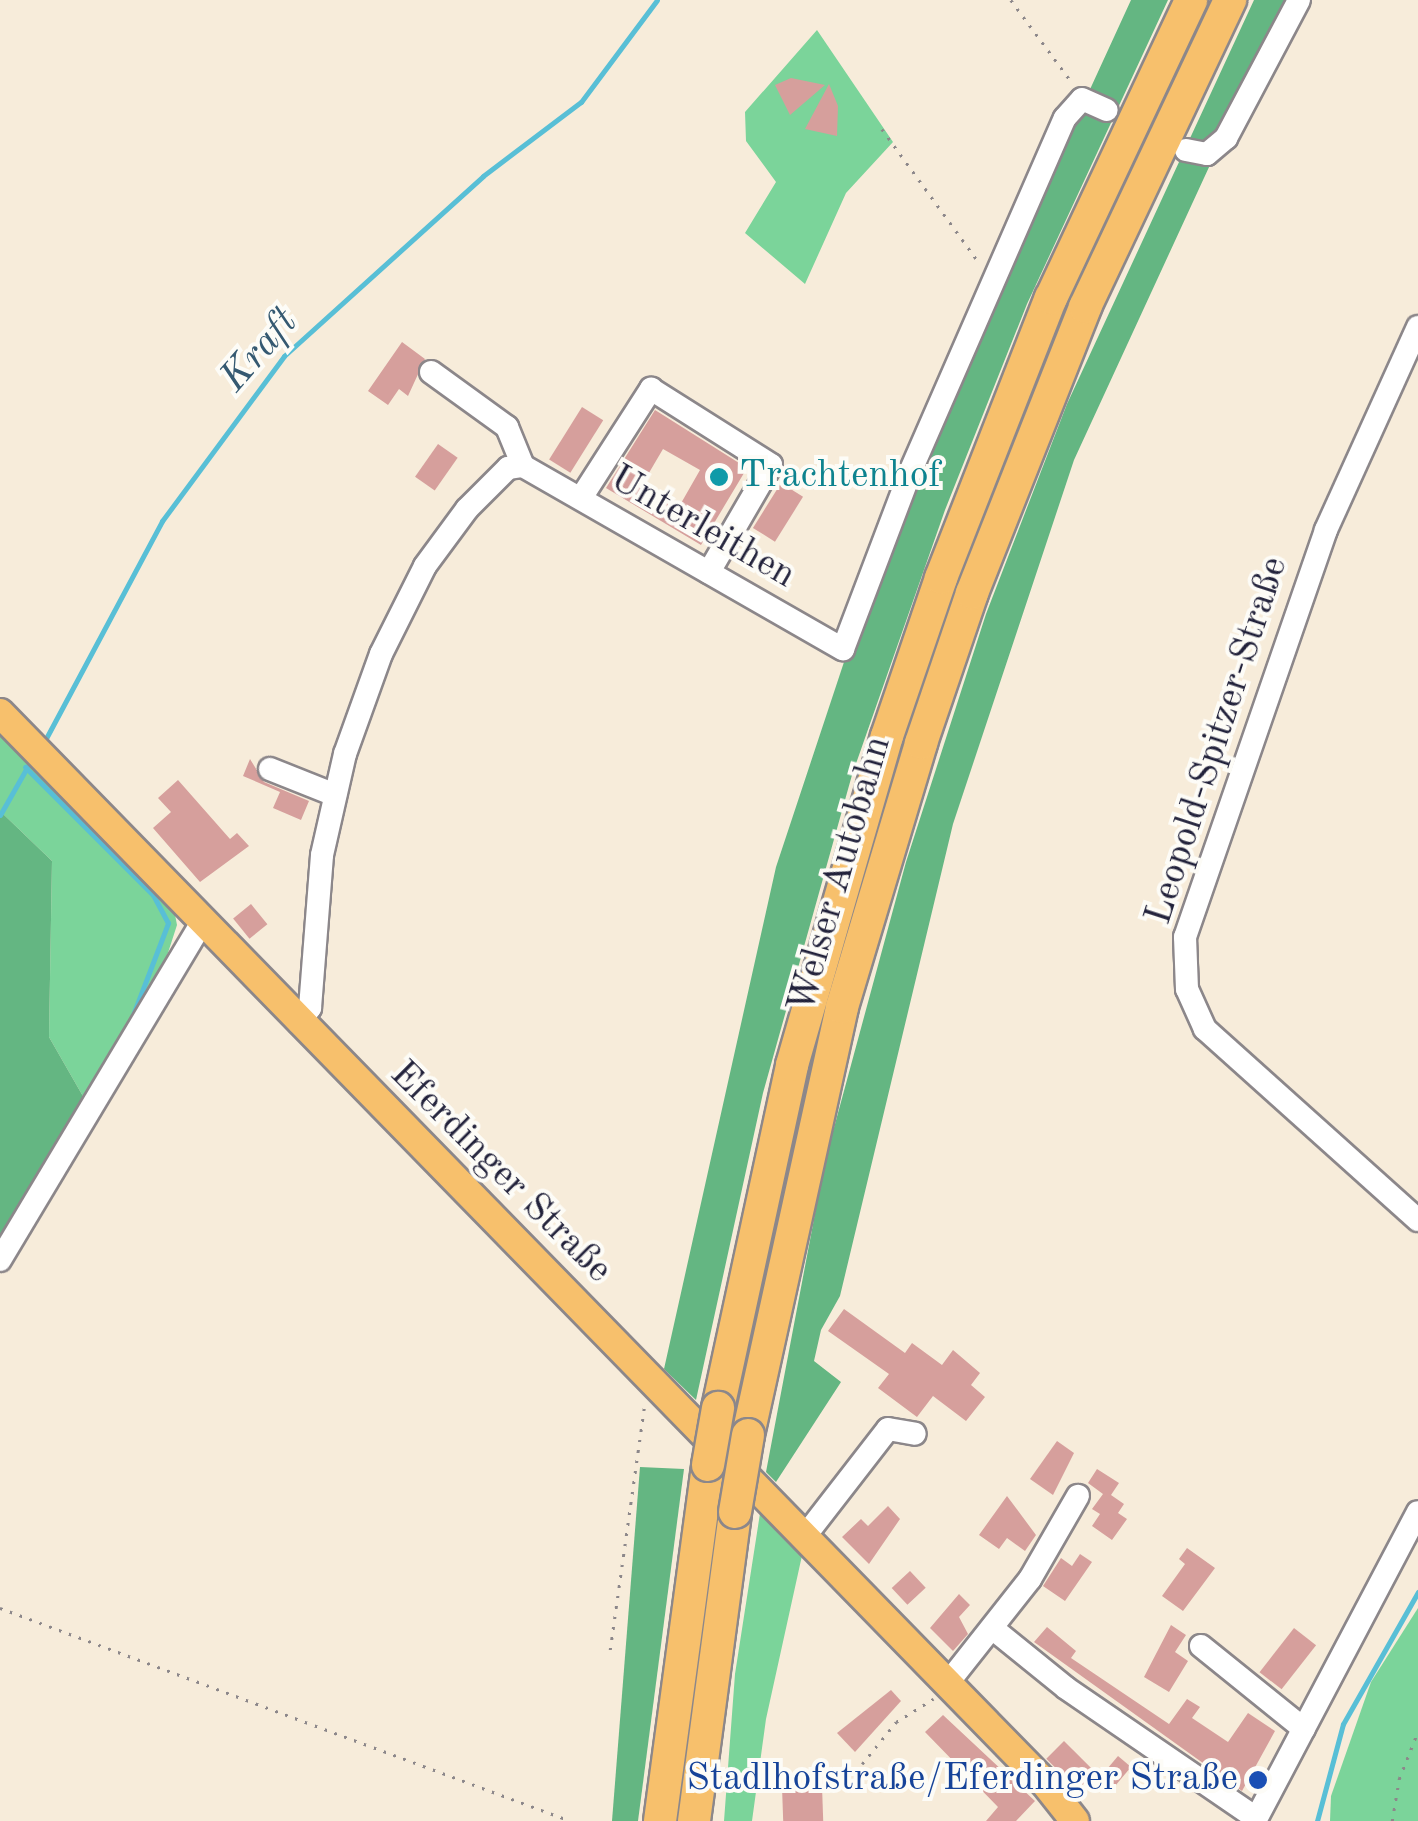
<!DOCTYPE html>
<html>
<head>
<meta charset="utf-8">
<style>
	body { margin:0 }
	#map { position:relative; width:1418px; height:1821px; overflow:hidden; background:#f7ecda; font-family:"Old Standard TT",serif }
	div>[style] { position:absolute }
	.green>* { inset:0; background:#7bd49a }
	.forest>* { inset:0; background:#64b682 }
	.stream>* { height:5px; margin:-2.5px; padding:0 2.5px; transform-origin:2.5px; border-radius:2.5px; background:#58bfd6 }
	.building>* { inset:0; background:#d69f9c; transform-origin:0 0 }
	.path>* { height:2.5px; margin-top:-1.25px; transform-origin:0; background:repeating-linear-gradient(90deg,#8c878a 0 2.5px,transparent 0 10.5px) }
	.roads { filter:drop-shadow(2px 0 #8c878a) drop-shadow(-2px 0 #8c878a) drop-shadow(0 2px #8c878a) drop-shadow(0 -2px #8c878a) }
	.minor>* { height:22px; margin:-11px; padding:0 11px; transform-origin:11px; border-radius:11px; background:#fff }
	.major>* { height:28px; margin:-14px; padding:0 14px; transform-origin:14px; border-radius:14px; background:#f7c06c }
	.highway>* { height:32px; margin:-16px; padding:0 16px; transform-origin:16px; border-radius:16px; background:#f7c06c }
	.bridges { filter:drop-shadow(2px 0 #8c878a) drop-shadow(-2px 0 #8c878a) drop-shadow(0 2px #8c878a) drop-shadow(0 -2px #8c878a) }
	.highway-bridge>* { height:32px; margin:-16px; padding:0 16px; transform-origin:16px; border-radius:16px; background:#f7c06c }
	.dots>* { width:28px; height:28px; translate:-50% -50%; box-sizing:border-box; border:5px solid #fdfcf7; border-radius:50% }
	span { translate:-50% -50%; white-space:nowrap; text-align:center; line-height:1.15; -webkit-text-stroke:8px #fdfcf7; paint-order:stroke }
	.culture-label { font-size:38px; color:#0d838f }
	.left { translate:0 -50%; text-align:left }
	.street-label { font-size:38px; color:#22223b }
	.transit-label { font-size:38px; color:#164399 }
	.right { translate:-100% -50%; text-align:right }
	.water-label { font-size:40px; color:#355971; font-style:italic }
</style>
</head>
<body>
<div id="map">
	<div class="green">
		<div style="clip-path:polygon(817px 30px,893px 142px,846px 193px,805px 284px,745px 233px,776px 182px,746px 141px,745px 112px)"></div>
		<div style="clip-path:polygon(0 730px,173px 904px,177px 925px,166px 959px,88px 1105px,49px 1037px,52px 861px,0 811px)"></div>
		<div style="clip-path:polygon(761px 1507px,803px 1551px,766px 1719px,752px 1821px,724px 1821px,735px 1674px)"></div>
		<div style="clip-path:polygon(1418px 1608px,1418px 1821px,1330px 1821px,1331px 1796px,1371px 1682px)"></div>
	</div>
	<div class="forest">
		<div style="clip-path:polygon(1131px 0,1168px 0,1027px 304px,945px 510px,852px 775px,763px 1093px,696px 1400px,664px 1369px,776px 867px,844px 662px,934px 429px)"></div>
		<div style="clip-path:polygon(1254px 0,1286px 0,1074px 460px,953px 824px,840px 1296px,821px 1330px,814px 1361px,841px 1382px,776px 1482px,766px 1472px,825px 1161px,906px 862px,986px 614px,1067px 404px)"></div>
		<div style="clip-path:polygon(0 811px,52px 861px,49px 1037px,88px 1105px,0 1246px)"></div>
		<div style="clip-path:polygon(640px 1467px,684px 1469px,638px 1821px,612px 1821px)"></div>
	</div>
	<div class="stream">
		<div style="left:43px;top:744px;width:253px;rotate:-61.9deg"></div>
		<div style="left:162px;top:521px;width:205px;rotate:-53.5deg"></div>
		<div style="left:284px;top:356px;width:268px;rotate:-42.1deg"></div>
		<div style="left:483px;top:176px;width:123px;rotate:-37.1deg"></div>
		<div style="left:581px;top:102px;width:127px;rotate:-53.3deg"></div>
		<div style="left:0;top:815px;width:67px;rotate:-60.4deg"></div>
		<div style="left:0;top:1238px;width:254px;rotate:-59deg"></div>
		<div style="left:131px;top:1020px;width:104px;rotate:-69.1deg"></div>
		<div style="left:168px;top:923px;width:32px;rotate:-118deg"></div>
		<div style="left:153px;top:895px;width:181px;rotate:-135deg"></div>
		<div style="left:1317px;top:1821px;width:100px;rotate:-75deg"></div>
		<div style="left:1343px;top:1724px;width:152px;rotate:-60.4deg"></div>
	</div>
	<div class="building">
		<div style="clip-path:polygon(791px 78px,825px 85px,790px 115px,775px 85px)"></div>
		<div style="clip-path:polygon(829px 84px,838px 106px,837px 136px,805px 129px)"></div>
		<div style="clip-path:polygon(402px 342px,425px 359px,408px 396px,399px 389px,388px 405px,368px 391px)"></div>
		<div style="left:582px;top:407px;width:25px;height:62px;rotate:32deg"></div>
		<div style="clip-path:polygon(evenodd,655px 410px,747px 468px,701px 545px,606px 488px,655px 410px,663px 449px,700px 470px,680px 505px,643px 483px,663px 449px)"></div>
		<div style="left:438px;top:444px;width:24px;height:40px;rotate:35deg"></div>
		<div style="left:781px;top:483px;width:26px;height:53px;rotate:32deg"></div>
		<div style="clip-path:polygon(250px 759px,264px 782px,309px 801px,301px 820px,273px 808px,280px 792px,243px 776px)"></div>
		<div style="clip-path:polygon(178px 780px,230px 839px,237px 833px,249px 846px,200px 882px,153px 828px,171px 812px,158px 798px)"></div>
		<div style="left:251px;top:904px;width:26px;height:23px;rotate:51deg"></div>
		<div style="clip-path:polygon(844px 1309px,905px 1353px,912px 1343px,942px 1365px,953px 1350px,980px 1373px,971px 1385px,985px 1397px,966px 1421px,933px 1396px,917px 1417px,878px 1388px,889px 1374px,828px 1331px)"></div>
		<div style="clip-path:polygon(1057px 1441px,1074px 1453px,1053px 1495px,1030px 1479px)"></div>
		<div style="clip-path:polygon(1097px 1469px,1119px 1483px,1111px 1495px,1124px 1504px,1118px 1513px,1127px 1519px,1112px 1540px,1092px 1526px,1100px 1514px,1092px 1509px,1103px 1494px,1088px 1483px)"></div>
		<div style="clip-path:polygon(1007px 1496px,1036px 1535px,1025px 1551px,1007px 1538px,999px 1549px,979px 1535px)"></div>
		<div style="clip-path:polygon(888px 1506px,900px 1519px,869px 1564px,842px 1537px,861px 1519px,868px 1526px)"></div>
		<div style="clip-path:polygon(1187px 1548px,1215px 1568px,1183px 1611px,1162px 1596px,1185px 1564px,1179px 1559px)"></div>
		<div style="clip-path:polygon(1080px 1554px,1092px 1562px,1065px 1601px,1043px 1586px,1061px 1558px,1072px 1566px)"></div>
		<div style="left:910px;top:1571px;width:23px;height:25px;rotate:47deg"></div>
		<div style="clip-path:polygon(959px 1594px,970px 1605px,959px 1617px,968px 1634px,953px 1651px,930px 1628px)"></div>
		<div style="clip-path:polygon(1171px 1625px,1186px 1635px,1175px 1652px,1188px 1661px,1169px 1692px,1144px 1677px)"></div>
		<div style="clip-path:polygon(1047px 1627px,1076px 1651px,1071px 1658px,1169px 1724px,1187px 1699px,1200px 1707px,1192px 1718px,1228px 1742px,1248px 1713px,1275px 1731px,1242px 1791px,1034px 1642px)"></div>
		<div style="left:1294px;top:1628px;width:28px;height:56px;rotate:38deg"></div>
		<div style="clip-path:polygon(891px 1690px,901px 1701px,855px 1752px,837px 1733px)"></div>
		<div style="clip-path:polygon(943px 1715px,1035px 1801px,1016px 1821px,986px 1821px,998px 1807px,925px 1732px)"></div>
		<div style="left:1064px;top:1741px;width:44px;height:25px;rotate:45deg"></div>
		<div style="left:1118px;top:1756px;width:17px;height:31px;rotate:40deg"></div>
		<div style="left:822px;top:1786px;width:35px;height:40px;rotate:88deg"></div>
	</div>
	<div class="path">
		<div style="left:1011px;top:0;width:101px;rotate:53.5deg"></div>
		<div style="left:882px;top:129px;width:163px;rotate:54deg"></div>
		<div style="left:0;top:1608px;width:609px;rotate:20.46deg"></div>
		<div style="left:610px;top:1650px;width:245px;rotate:-82deg"></div>
		<div style="left:862px;top:1764px;width:54px;rotate:-51deg"></div>
		<div style="left:896px;top:1722px;width:44px;rotate:-31.9deg"></div>
		<div style="left:1392px;top:1821px;width:43px;rotate:-80.5deg"></div>
		<div style="left:1399px;top:1779px;width:52px;rotate:-68.4deg"></div>
	</div>
	<div class="roads">
		<div class="minor">
			<div style="left:1186px;top:150px;width:21px;rotate:11deg"></div>
			<div style="left:1207px;top:154px;width:25px;rotate:-40deg"></div>
			<div style="left:1226px;top:138px;width:156px;rotate:-62.1deg"></div>
			<div style="left:1418px;top:327px;width:223px;rotate:114.4deg"></div>
			<div style="left:1326px;top:530px;width:431px;rotate:109.1deg"></div>
			<div style="left:1185px;top:937px;width:52px;rotate:87.8deg"></div>
			<div style="left:1187px;top:989px;width:44px;rotate:65.8deg"></div>
			<div style="left:1205px;top:1029px;width:286px;rotate:41.9deg"></div>
			<div style="left:431px;top:372px;width:94px;rotate:35.9deg"></div>
			<div style="left:507px;top:427px;width:42px;rotate:67.7deg"></div>
			<div style="left:581px;top:498px;width:130px;rotate:-57.3deg"></div>
			<div style="left:651px;top:389px;width:142px;rotate:32.3deg"></div>
			<div style="left:771px;top:465px;width:124px;rotate:120.1deg"></div>
			<div style="left:270px;top:769px;width:70px;rotate:21.8deg"></div>
			<div style="left:299px;top:1023px;width:19px;rotate:-54deg"></div>
			<div style="left:310px;top:1008px;width:153px;rotate:-85.5deg"></div>
			<div style="left:322px;top:855px;width:104px;rotate:-77.2deg"></div>
			<div style="left:345px;top:754px;width:106px;rotate:-70.2deg"></div>
			<div style="left:381px;top:654px;width:98px;rotate:-63.4deg"></div>
			<div style="left:425px;top:566px;width:71px;rotate:-53.6deg"></div>
			<div style="left:467px;top:509px;width:58px;rotate:-45deg"></div>
			<div style="left:508px;top:468px;width:15px;rotate:-8deg"></div>
			<div style="left:523px;top:466px;width:369px;rotate:29.8deg"></div>
			<div style="left:843px;top:649px;width:191px;rotate:-69.2deg"></div>
			<div style="left:911px;top:470px;width:384px;rotate:-66.4deg"></div>
			<div style="left:1065px;top:118px;width:25px;rotate:-48deg"></div>
			<div style="left:1082px;top:99px;width:27px;rotate:24deg"></div>
			<div style="left:0;top:1260px;width:394px;rotate:-59.1deg"></div>
			<div style="left:805px;top:1536px;width:135px;rotate:-52.2deg"></div>
			<div style="left:888px;top:1429px;width:27px;rotate:10deg"></div>
			<div style="left:992px;top:1628px;width:95px;rotate:39deg"></div>
			<div style="left:1066px;top:1688px;width:230px;rotate:34.4deg"></div>
			<div style="left:1201px;top:1646px;width:132px;rotate:38.9deg"></div>
			<div style="left:947px;top:1684px;width:134px;rotate:-51.7deg"></div>
			<div style="left:1030px;top:1579px;width:96px;rotate:-60deg"></div>
			<div style="left:1255px;top:1821px;width:349px;rotate:-62.2deg"></div>
		</div>
		<div class="major">
			<div style="left:0;top:713px;width:1496px;rotate:45.68deg"></div>
			<div style="left:1045px;top:1783px;width:48px;rotate:51.7deg"></div>
		</div>
		<div class="highway">
			<div style="left:718px;top:1408px;width:351px;rotate:-77.8deg"></div>
			<div style="left:792px;top:1065px;width:342px;rotate:-73.9deg"></div>
			<div style="left:887px;top:736px;width:167px;rotate:-71.1deg"></div>
			<div style="left:941px;top:578px;width:301px;rotate:-68.6deg"></div>
			<div style="left:1051px;top:298px;width:329px;rotate:-64.8deg"></div>
			<div style="left:748px;top:1435px;width:438px;rotate:-77.6deg"></div>
			<div style="left:842px;top:1007px;width:276px;rotate:-73.3deg"></div>
			<div style="left:921px;top:743px;width:158px;rotate:-71.2deg"></div>
			<div style="left:972px;top:593px;width:308px;rotate:-68.4deg"></div>
			<div style="left:1085px;top:307px;width:340px;rotate:-64.7deg"></div>
			<div style="left:660px;top:1821px;width:359px;rotate:-82.3deg"></div>
			<div style="left:694px;top:1821px;width:312px;rotate:-82.4deg"></div>
		</div>
	</div>
	<div class="bridges">
		<div class="highway-bridge">
			<div style="left:708px;top:1465px;width:58px;rotate:-80deg"></div>
			<div style="left:735px;top:1512px;width:78px;rotate:-80.4deg"></div>
		</div>
	</div>
	<div class="dots">
		<div style="left:719px;top:477px;background:#0f9aa8"></div>
		<div style="left:1258px;top:1780px;background:#1a4fb4"></div>
	</div>
	<div class="culture-label">
		<span class="left" style="left:739px;top:477px">Trachtenhof</span>
	</div>
	<div class="street-label">
		<span style="left:702px;top:528px;rotate:30deg">Unterleithen</span>
		<span style="left:1218px;top:741px;rotate:-72deg">Leopold-Spitzer-Straße</span>
		<span style="left:841px;top:875px;rotate:-74deg">Welser Autobahn</span>
		<span style="left:500px;top:1173px;rotate:45deg">Eferdinger Straße</span>
	</div>
	<div class="transit-label">
		<span class="right" style="left:1238px;top:1780px">Stadlhofstraße/Eferdinger Straße</span>
	</div>
	<div class="water-label">
		<span style="left:260px;top:351px;rotate:-49deg">Kraft</span>
	</div>
</div>
</body>
</html>
